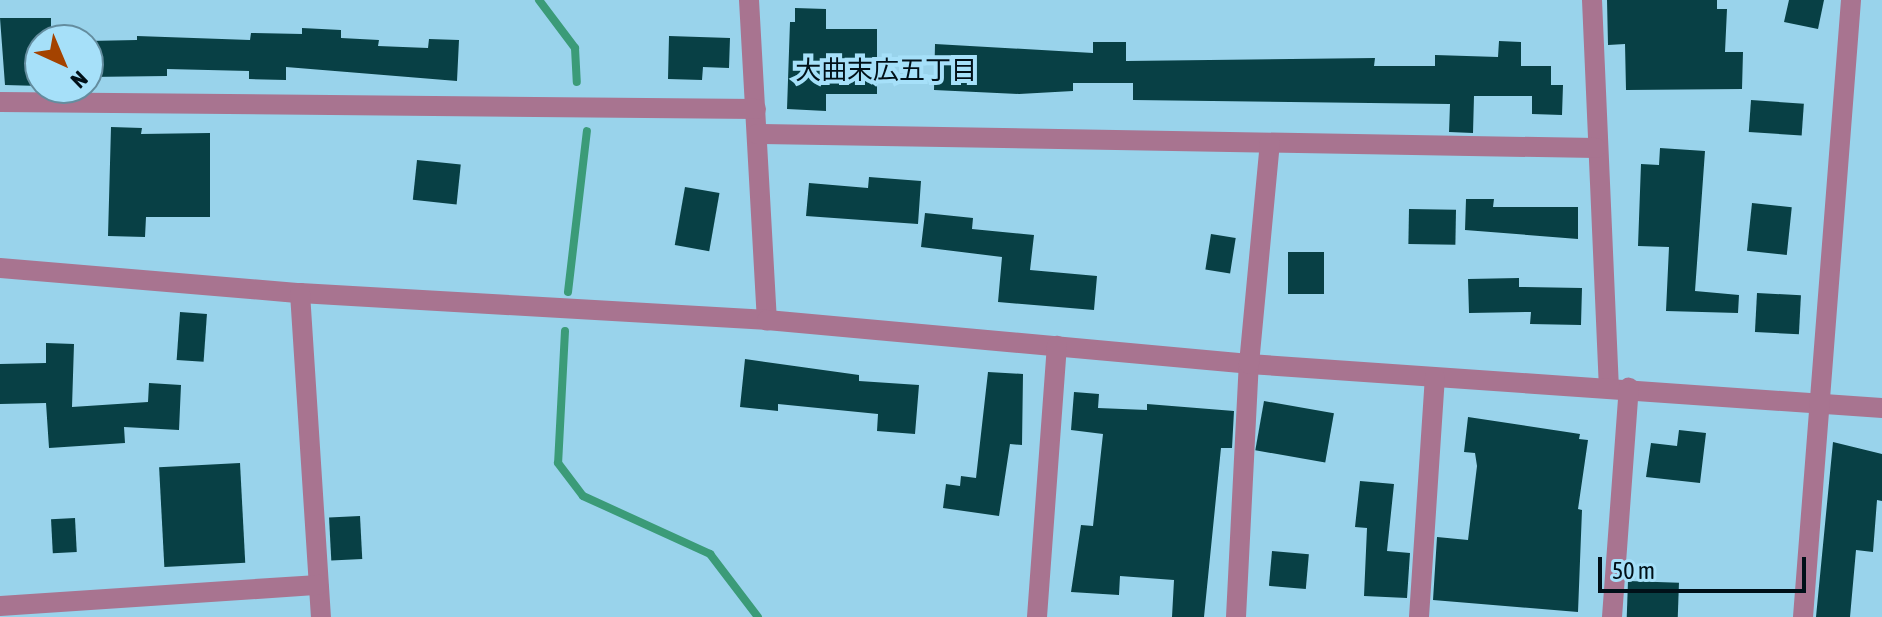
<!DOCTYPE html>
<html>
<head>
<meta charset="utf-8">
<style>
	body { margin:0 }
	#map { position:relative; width:1882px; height:617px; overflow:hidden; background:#99d3eb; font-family:"Asap Condensed","Noto Sans JP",sans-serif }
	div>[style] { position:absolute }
	.stream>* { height:8px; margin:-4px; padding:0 4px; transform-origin:4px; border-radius:4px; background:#3b9b78 }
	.building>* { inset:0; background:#084045; transform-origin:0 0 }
	.minor>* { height:20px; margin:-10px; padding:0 10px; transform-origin:10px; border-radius:10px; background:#a87490 }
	span { translate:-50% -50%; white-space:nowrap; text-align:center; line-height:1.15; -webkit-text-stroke:8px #a6e0f9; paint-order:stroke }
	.neighbourhood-label { font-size:26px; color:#001018 }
	.north { position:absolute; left:24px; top:24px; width:80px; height:80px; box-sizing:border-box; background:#a6e0f9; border:2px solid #648d9f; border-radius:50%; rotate:136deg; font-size:22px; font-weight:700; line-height:32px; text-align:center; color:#001018 }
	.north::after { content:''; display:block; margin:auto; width:28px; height:36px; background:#a44300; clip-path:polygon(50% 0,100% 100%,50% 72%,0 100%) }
	.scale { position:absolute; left:1598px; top:557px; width:208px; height:36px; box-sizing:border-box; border:4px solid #001018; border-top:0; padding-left:10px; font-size:24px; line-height:28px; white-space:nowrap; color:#001018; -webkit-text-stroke:6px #a6e0f9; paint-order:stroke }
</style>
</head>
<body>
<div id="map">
	<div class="stream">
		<div style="left:539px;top:0;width:60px;rotate:53.1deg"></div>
		<div style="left:575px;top:48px;width:34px;rotate:87deg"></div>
		<div style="left:568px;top:292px;width:162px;rotate:-83.3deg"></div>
		<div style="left:565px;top:331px;width:132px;rotate:93deg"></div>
		<div style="left:558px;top:463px;width:41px;rotate:52.9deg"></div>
		<div style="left:583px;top:496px;width:140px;rotate:24.5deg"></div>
		<div style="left:710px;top:554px;width:79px;rotate:52.7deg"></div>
	</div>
	<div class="building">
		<div style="clip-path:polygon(1607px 0,1717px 0,1717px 9px,1727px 9px,1725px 52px,1743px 52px,1742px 89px,1626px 90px,1625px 44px,1608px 45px)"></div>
		<div style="clip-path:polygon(1789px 0,1824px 0,1818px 29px,1784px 22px)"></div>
		<div style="clip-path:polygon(795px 8px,826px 9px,826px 29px,877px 29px,877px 94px,826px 94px,826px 111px,787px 109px,790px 22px,795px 22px)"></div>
		<div style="clip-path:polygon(0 18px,51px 18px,51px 40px,40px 40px,40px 86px,5px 85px)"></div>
		<div style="clip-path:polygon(302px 28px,341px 30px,341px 38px,379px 40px,378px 46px,428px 48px,429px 39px,459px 40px,457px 81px,286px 67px,286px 80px,249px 79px,249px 71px,167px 69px,167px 76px,88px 77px,88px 41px,137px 40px,137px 36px,250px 40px,251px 33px,302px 34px)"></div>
		<div style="clip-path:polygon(669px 36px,730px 38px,729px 68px,703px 67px,702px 80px,668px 79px)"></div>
		<div style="clip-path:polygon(1499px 41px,1521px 42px,1521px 66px,1551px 66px,1551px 85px,1563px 85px,1562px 115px,1532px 114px,1532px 96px,1474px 96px,1473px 133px,1449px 132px,1450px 104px,1133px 100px,1133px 83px,1073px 83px,1073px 91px,1019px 94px,934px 90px,935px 44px,1093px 53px,1093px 42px,1126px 42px,1126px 61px,1375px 58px,1374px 66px,1435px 66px,1435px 55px,1498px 57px)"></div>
		<div style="left:1751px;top:100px;width:53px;height:32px;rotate:4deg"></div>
		<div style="clip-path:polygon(111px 127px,142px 128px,141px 134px,210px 133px,210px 217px,146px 217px,145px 237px,108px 236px)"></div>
		<div style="clip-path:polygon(1660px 148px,1705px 151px,1695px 291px,1739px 295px,1738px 313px,1666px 311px,1669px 247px,1638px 246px,1641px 164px,1659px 165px)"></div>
		<div style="left:417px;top:160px;width:44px;height:40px;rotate:6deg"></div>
		<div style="clip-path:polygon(869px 177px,921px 181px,918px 224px,806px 216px,809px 183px,868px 188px)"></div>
		<div style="left:685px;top:187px;width:35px;height:59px;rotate:10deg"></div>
		<div style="clip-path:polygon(1466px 199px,1494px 199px,1493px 207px,1578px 207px,1578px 239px,1465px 230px)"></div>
		<div style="left:1752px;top:203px;width:40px;height:48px;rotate:6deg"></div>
		<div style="left:1409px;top:209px;width:47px;height:35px;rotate:1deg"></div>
		<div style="clip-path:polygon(925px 213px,973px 218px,972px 229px,1034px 235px,1030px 270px,1097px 276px,1094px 310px,998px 302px,1002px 257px,921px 247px)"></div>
		<div style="left:1211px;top:234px;width:25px;height:36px;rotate:9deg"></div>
		<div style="left:1288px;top:252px;width:36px;height:42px"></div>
		<div style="clip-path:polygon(1519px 278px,1519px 287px,1582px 288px,1581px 325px,1530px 324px,1531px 312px,1469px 313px,1468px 279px)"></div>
		<div style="left:1757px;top:293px;width:44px;height:39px;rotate:3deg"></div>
		<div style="left:180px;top:312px;width:27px;height:48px;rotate:4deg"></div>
		<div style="clip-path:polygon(46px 343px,74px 344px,72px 407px,148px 402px,149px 383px,181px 385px,179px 430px,124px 427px,125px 443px,49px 448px,46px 403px,0 404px,0 364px,46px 363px)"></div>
		<div style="clip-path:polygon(745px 359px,859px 375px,859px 381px,919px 385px,915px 434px,877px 431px,878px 414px,778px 404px,778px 411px,740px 407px)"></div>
		<div style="clip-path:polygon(988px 372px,1023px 374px,1022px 445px,1010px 444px,999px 516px,943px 508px,946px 484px,960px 486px,961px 476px,976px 478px)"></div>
		<div style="clip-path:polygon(1074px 392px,1099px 394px,1098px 408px,1147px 410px,1147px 404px,1234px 411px,1232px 448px,1221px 448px,1204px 617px,1172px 617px,1174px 580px,1120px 576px,1119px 595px,1071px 592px,1081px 525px,1093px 526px,1103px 434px,1071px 430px)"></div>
		<div style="left:1264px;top:401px;width:71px;height:50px;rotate:10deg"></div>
		<div style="clip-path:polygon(1468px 417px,1580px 434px,1579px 439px,1588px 440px,1578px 509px,1582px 510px,1578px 612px,1433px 600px,1437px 537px,1468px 540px,1477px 466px,1475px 453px,1464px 452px)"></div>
		<div style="clip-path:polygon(1679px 430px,1706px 433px,1700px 483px,1646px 477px,1651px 443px,1677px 446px)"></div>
		<div style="clip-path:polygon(1833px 442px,1882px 454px,1882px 501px,1877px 500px,1873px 552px,1856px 550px,1850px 617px,1816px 617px)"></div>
		<div style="left:240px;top:463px;width:100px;height:81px;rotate:87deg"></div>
		<div style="clip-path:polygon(1360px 481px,1394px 484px,1387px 551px,1410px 553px,1407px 598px,1364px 596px,1367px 528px,1355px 527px)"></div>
		<div style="left:360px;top:516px;width:43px;height:31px;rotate:87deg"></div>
		<div style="left:75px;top:518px;width:34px;height:24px;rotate:87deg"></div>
		<div style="left:1272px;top:551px;width:37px;height:35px;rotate:5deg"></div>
		<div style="left:1628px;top:581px;width:51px;height:36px;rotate:2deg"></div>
	</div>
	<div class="minor">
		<div style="left:749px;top:0;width:321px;rotate:86.8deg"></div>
		<div style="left:1592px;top:0;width:387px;rotate:87.5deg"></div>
		<div style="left:0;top:102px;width:756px;rotate:0.53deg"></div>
		<div style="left:757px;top:134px;width:839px;rotate:0.96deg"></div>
		<div style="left:0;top:268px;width:301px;rotate:4.8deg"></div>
		<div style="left:300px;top:293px;width:468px;rotate:3.3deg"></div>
		<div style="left:767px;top:320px;width:484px;rotate:5.2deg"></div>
		<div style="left:1249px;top:364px;width:635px;rotate:3.98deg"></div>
		<div style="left:300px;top:293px;width:325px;rotate:86.3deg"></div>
		<div style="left:0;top:606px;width:319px;rotate:-3.8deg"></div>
		<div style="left:1037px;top:617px;width:272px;rotate:-85.8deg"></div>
		<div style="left:1236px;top:617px;width:253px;rotate:-87.1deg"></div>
		<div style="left:1249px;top:364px;width:222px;rotate:-84.6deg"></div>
		<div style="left:1419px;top:617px;width:240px;rotate:-86.2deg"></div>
		<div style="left:1612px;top:617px;width:230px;rotate:-85.8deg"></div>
		<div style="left:1803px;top:617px;width:619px;rotate:-85.55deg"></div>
	</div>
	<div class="neighbourhood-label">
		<span style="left:886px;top:71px">大曲末広五丁目</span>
	</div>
	<div class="north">N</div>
	<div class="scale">50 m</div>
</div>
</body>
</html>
